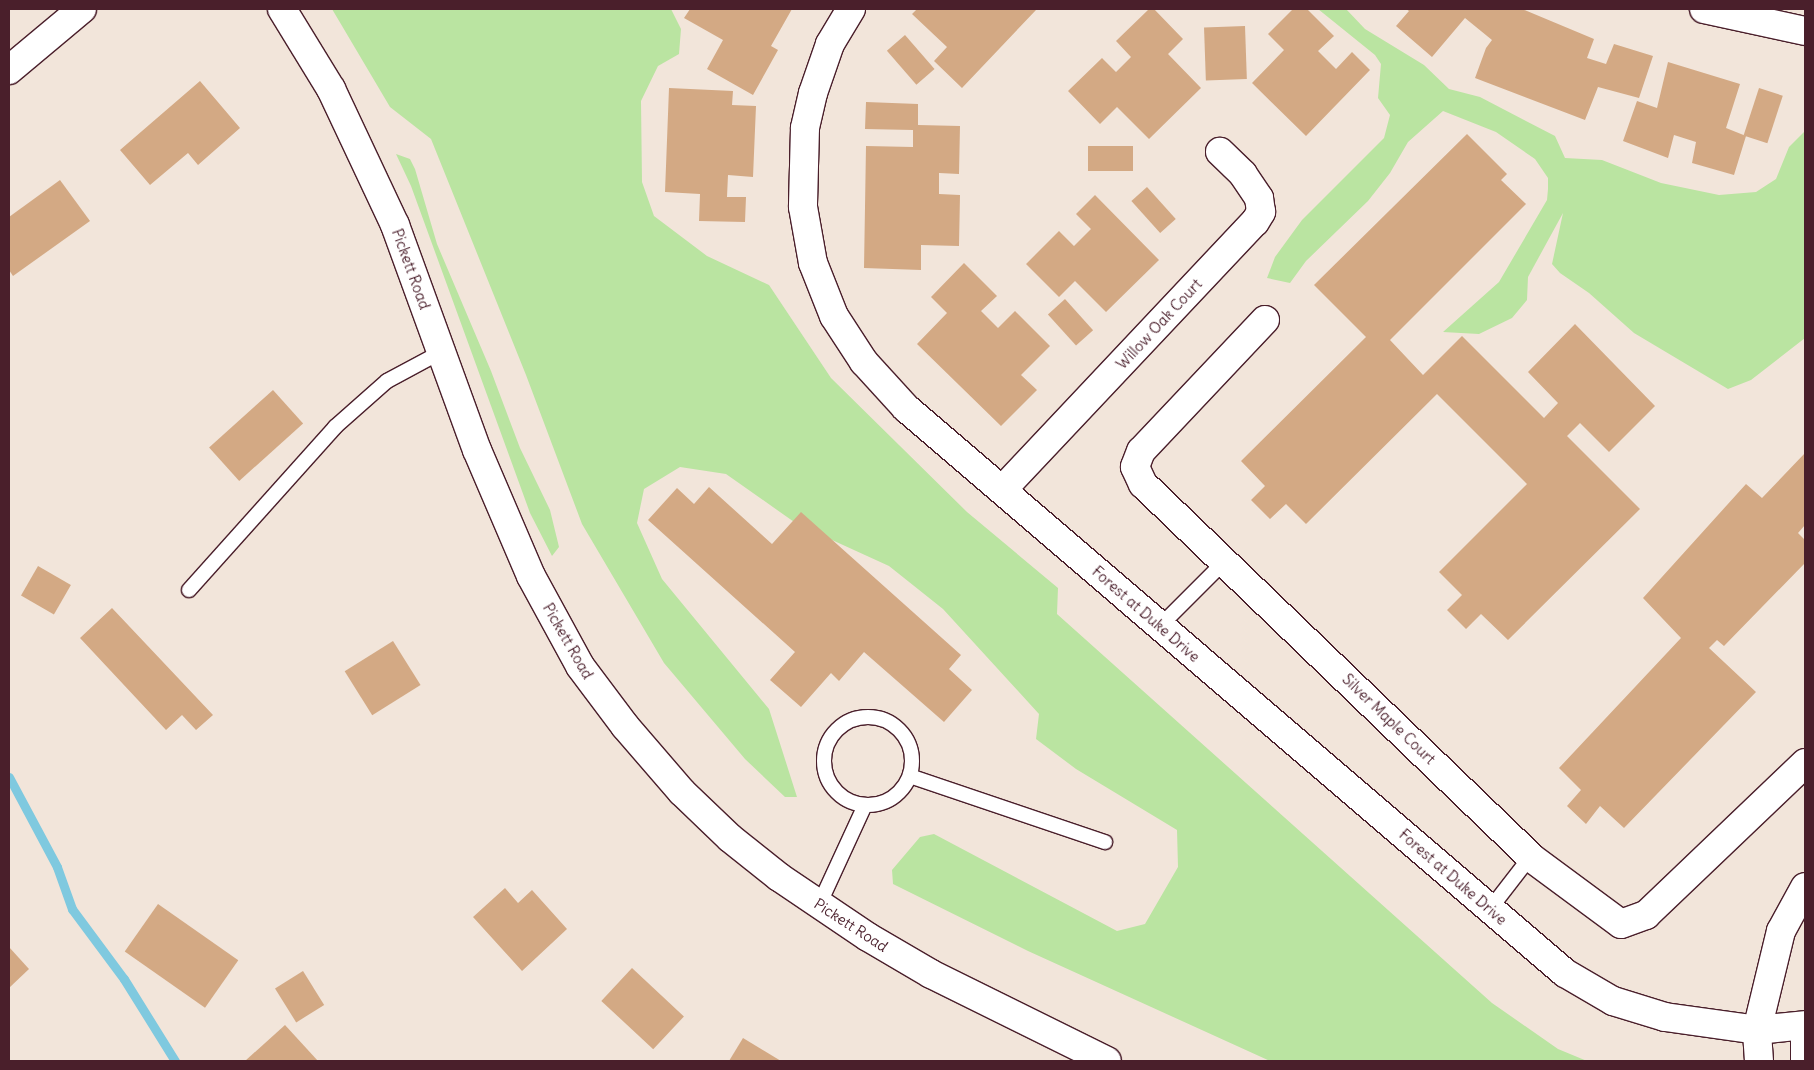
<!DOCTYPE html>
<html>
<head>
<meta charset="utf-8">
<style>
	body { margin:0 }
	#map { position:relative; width:1814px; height:1070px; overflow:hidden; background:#f2e5da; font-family:Delius,sans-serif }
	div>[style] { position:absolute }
	.green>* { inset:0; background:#bae4a1 }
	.stream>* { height:9px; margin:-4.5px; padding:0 4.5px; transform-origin:4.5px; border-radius:4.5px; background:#7fc9df }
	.building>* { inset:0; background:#d3a984; transform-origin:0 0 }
	.roads { filter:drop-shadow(1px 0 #4a1f2b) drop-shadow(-1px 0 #4a1f2b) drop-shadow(0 1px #4a1f2b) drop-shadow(0 -1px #4a1f2b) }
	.service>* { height:14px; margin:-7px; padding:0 7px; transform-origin:7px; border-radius:7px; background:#fff }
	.service>.ring { margin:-7px; padding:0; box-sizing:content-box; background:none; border:14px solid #fff; border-radius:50% }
	.minor>* { height:28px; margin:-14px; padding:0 14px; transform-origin:14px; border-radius:14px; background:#fff }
	.tertiary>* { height:28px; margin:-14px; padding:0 14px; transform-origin:14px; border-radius:14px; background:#fff }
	span { translate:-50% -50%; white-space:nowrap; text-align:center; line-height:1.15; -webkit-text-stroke:4px #fff; paint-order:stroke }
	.street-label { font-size:15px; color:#4a1f2b }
	.frame { position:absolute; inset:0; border:10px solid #4a1f2b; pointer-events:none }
</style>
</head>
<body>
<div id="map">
	<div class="green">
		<div style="clip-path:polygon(332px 9px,671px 9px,681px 29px,679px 54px,658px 66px,641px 101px,642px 182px,654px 216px,707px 256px,769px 285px,831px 378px,967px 512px,1058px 588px,1057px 614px,1492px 1003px,1558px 1049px,1587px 1061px,1270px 1061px,1028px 951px,893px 884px,892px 870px,920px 837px,934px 834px,1117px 931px,1145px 924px,1178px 867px,1177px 830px,1076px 769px,1036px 739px,1039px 714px,943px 609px,889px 566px,797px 524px,726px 474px,680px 467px,644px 489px,637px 523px,662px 579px,769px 709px,797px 797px,785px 797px,745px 759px,664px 663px,582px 524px,526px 375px,431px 139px,390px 107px)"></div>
		<div style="clip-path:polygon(1318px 9px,1346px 9px,1365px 29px,1424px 65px,1449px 89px,1480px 97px,1555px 136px,1565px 158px,1602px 160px,1661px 183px,1719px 195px,1756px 192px,1776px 179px,1789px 147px,1805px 131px,1805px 338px,1751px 380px,1728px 389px,1634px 333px,1589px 293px,1560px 273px,1552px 264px,1563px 213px,1528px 277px,1527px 300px,1512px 318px,1479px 334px,1443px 332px,1499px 282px,1547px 200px,1548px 189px,1548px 178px,1535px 159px,1496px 132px,1443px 111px,1408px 142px,1390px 173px,1368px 201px,1306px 261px,1290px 283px,1267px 278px,1275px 257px,1302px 220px,1384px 138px,1390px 115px,1378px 98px,1381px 64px,1375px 55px)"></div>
		<div style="clip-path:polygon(396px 154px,410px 159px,415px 169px,437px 244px,491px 371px,520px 448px,550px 510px,559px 547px,552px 556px,530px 513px,411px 186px)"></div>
	</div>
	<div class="stream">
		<div style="left:9px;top:777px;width:102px;rotate:61.9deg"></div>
		<div style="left:57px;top:867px;width:45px;rotate:70.3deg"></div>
		<div style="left:72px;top:909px;width:87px;rotate:53.4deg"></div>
		<div style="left:124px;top:979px;width:97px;rotate:58.1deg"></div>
	</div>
	<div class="building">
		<div style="clip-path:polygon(690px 9px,792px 9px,771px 46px,778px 50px,753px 95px,707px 69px,723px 40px,684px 18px)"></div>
		<div style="clip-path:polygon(917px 9px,1035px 9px,1036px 10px,962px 88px,934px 61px,947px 47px,912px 14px)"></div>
		<div style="clip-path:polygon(1149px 9px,1154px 9px,1183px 39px,1168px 54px,1201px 88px,1149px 139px,1117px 107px,1100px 124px,1068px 91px,1102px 58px,1116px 72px,1131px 57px,1116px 41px)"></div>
		<div style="clip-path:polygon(1293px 9px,1307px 9px,1334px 36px,1318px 51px,1336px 69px,1352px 52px,1370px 70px,1306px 136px,1252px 83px,1284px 50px,1268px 34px)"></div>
		<div style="clip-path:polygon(1406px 9px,1522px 9px,1594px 39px,1587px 58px,1606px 64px,1614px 44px,1653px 56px,1639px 98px,1598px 87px,1585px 120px,1475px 78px,1486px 48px,1492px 40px,1465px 18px,1432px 57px,1396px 26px,1409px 11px)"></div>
		<div style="left:1245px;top:26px;width:53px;height:41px;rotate:88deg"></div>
		<div style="left:905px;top:35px;width:45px;height:24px;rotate:49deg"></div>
		<div style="clip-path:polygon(1668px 62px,1740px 84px,1726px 128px,1746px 136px,1734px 175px,1692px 163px,1696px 142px,1674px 135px,1668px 158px,1623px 141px,1637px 101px,1657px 108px)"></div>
		<div style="clip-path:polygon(200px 81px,240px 128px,198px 165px,188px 153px,150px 185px,120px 150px)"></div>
		<div style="clip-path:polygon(669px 88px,733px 91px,732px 105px,756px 106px,753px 177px,728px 175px,727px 197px,746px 197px,745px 222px,699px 221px,700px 194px,665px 192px)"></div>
		<div style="left:1759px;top:88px;width:25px;height:50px;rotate:18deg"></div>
		<div style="clip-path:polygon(866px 102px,918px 104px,918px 125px,960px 126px,959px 174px,939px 173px,939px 194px,960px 195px,959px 246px,921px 245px,921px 270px,864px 268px,866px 146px,913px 147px,913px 130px,865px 129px)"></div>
		<div style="clip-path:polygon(1467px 134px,1507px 174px,1501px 180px,1526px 204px,1390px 340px,1423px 375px,1462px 336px,1544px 418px,1558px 403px,1528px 372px,1575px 324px,1655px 406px,1609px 452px,1580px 423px,1567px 436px,1640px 509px,1508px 640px,1481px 614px,1466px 629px,1447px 610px,1462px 595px,1439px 572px,1527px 484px,1437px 394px,1306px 524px,1286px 504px,1270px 519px,1251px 500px,1265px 486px,1241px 461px,1366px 337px,1314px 285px)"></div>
		<div style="left:1133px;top:146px;width:25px;height:45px;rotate:90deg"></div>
		<div style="clip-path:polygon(60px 180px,90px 221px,13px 276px,9px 270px,9px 217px)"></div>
		<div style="left:1147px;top:187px;width:43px;height:21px;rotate:48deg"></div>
		<div style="clip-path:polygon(1095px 195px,1159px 260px,1106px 312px,1075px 281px,1059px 297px,1026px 264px,1059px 231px,1074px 246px,1091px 229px,1076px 214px)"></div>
		<div style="clip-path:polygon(964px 263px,997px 296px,981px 311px,998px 328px,1015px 311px,1050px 346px,1021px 375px,1037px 390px,1001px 426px,917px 344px,947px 313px,931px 297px)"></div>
		<div style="left:1065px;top:299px;width:42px;height:23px;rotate:48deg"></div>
		<div style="left:273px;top:390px;width:45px;height:86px;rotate:48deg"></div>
		<div style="clip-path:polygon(1805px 453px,1805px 525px,1798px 533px,1805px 540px,1805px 563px,1724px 646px,1717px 640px,1709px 648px,1756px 692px,1624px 828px,1600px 806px,1586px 824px,1567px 806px,1581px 790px,1559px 768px,1681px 638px,1643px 598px,1746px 484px,1762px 498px)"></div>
		<div style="clip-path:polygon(709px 487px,772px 544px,801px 512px,961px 655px,949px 669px,972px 690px,944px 722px,864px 652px,839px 681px,831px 673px,801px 707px,770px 680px,795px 652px,648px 520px,677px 488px,694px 504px)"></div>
		<div style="left:38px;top:566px;width:38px;height:34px;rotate:30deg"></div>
		<div style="clip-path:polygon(112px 608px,213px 715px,196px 730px,182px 715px,166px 730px,80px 638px)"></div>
		<div style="left:393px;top:641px;width:52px;height:57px;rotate:58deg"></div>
		<div style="clip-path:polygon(505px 888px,518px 903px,532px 890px,567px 929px,522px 971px,473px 917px)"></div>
		<div style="left:158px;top:904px;width:98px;height:58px;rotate:35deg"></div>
		<div style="clip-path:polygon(9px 947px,29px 969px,9px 988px)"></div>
		<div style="left:632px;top:968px;width:71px;height:45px;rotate:43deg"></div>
		<div style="left:303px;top:971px;width:40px;height:33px;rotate:58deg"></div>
		<div style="clip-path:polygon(285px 1025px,318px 1061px,245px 1061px)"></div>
		<div style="clip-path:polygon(743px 1038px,781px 1061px,729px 1061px)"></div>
	</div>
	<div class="roads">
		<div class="service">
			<div style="left:189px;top:590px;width:219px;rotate:-48.1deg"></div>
			<div style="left:335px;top:427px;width:69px;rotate:-41.5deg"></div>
			<div style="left:387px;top:381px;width:61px;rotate:-28.2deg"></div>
			<div style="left:1160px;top:626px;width:91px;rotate:-45deg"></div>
			<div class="ring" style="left:824px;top:717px;width:74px;height:74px"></div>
			<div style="left:910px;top:776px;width:206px;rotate:18.7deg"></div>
			<div style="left:819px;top:905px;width:110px;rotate:-65.3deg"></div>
			<div style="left:1490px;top:909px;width:67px;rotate:-52.3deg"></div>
		</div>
		<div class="minor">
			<div style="left:851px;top:9px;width:41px;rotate:121deg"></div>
			<div style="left:830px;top:44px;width:52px;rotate:109.1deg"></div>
			<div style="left:813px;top:93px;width:36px;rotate:103deg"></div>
			<div style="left:805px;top:128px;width:79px;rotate:91.5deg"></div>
			<div style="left:803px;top:207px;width:57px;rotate:79.9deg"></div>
			<div style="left:813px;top:263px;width:57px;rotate:68.4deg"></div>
			<div style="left:834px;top:316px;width:55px;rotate:56.9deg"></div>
			<div style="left:864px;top:362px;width:62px;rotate:47.6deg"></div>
			<div style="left:906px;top:408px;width:868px;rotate:40.61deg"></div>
			<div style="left:1565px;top:973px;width:56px;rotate:30.3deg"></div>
			<div style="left:1613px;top:1001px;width:54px;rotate:17.1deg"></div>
			<div style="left:1665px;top:1017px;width:93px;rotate:8deg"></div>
			<div style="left:1757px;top:1030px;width:48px;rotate:-5.9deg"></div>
			<div style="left:1704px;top:9px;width:103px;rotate:12.3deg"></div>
			<div style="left:9px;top:70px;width:95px;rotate:-39.9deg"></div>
			<div style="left:1265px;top:320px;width:180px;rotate:133.4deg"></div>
			<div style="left:1141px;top:451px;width:17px;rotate:111deg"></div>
			<div style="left:1135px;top:467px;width:19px;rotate:65deg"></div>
			<div style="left:1143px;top:484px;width:541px;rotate:43.88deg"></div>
			<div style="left:1533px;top:859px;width:109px;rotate:36.5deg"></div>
			<div style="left:1621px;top:924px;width:27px;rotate:-20deg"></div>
			<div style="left:1646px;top:915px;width:220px;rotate:-43.7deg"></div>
			<div style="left:1003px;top:489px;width:367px;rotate:-46.7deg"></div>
			<div style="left:1255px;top:222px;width:12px;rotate:-59deg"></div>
			<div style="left:1261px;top:212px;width:14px;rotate:-98deg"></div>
			<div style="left:1259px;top:198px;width:29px;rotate:-124deg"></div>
			<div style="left:1243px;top:174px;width:32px;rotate:-136deg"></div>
			<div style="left:1805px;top:1038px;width:23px;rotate:90deg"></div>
			<div style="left:1759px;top:1061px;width:31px;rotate:-94deg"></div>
			<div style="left:1757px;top:1030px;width:102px;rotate:-76.4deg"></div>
			<div style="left:1781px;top:931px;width:50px;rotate:-61.4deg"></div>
		</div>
		<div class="tertiary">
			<div style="left:282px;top:9px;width:94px;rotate:58.5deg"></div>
			<div style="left:331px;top:89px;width:150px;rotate:64.8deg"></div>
			<div style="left:395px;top:225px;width:239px;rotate:70deg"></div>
			<div style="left:477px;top:450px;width:137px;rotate:66.8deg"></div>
			<div style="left:531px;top:576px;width:102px;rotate:61.4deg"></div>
			<div style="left:580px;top:666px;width:75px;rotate:53.1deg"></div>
			<div style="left:625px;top:726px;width:87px;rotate:49.2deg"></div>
			<div style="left:682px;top:792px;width:66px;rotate:43.8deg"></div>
			<div style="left:730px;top:838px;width:63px;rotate:38.5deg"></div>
			<div style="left:779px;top:877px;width:107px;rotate:34deg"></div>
			<div style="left:868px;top:937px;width:73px;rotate:30.4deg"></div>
			<div style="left:931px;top:974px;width:196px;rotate:26.3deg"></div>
		</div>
	</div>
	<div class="street-label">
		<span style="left:411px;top:269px;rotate:70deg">Pickett Road</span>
		<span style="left:1159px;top:324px;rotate:-47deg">Willow Oak Court</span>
		<span style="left:1146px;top:614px;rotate:41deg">Forest at Duke Drive</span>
		<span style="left:568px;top:641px;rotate:60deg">Pickett Road</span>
		<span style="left:1389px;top:719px;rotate:44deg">Silver Maple Court</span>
		<span style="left:1453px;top:877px;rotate:41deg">Forest at Duke Drive</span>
		<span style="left:851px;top:925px;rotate:33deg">Pickett Road</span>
	</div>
	<div class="frame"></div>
</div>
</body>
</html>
